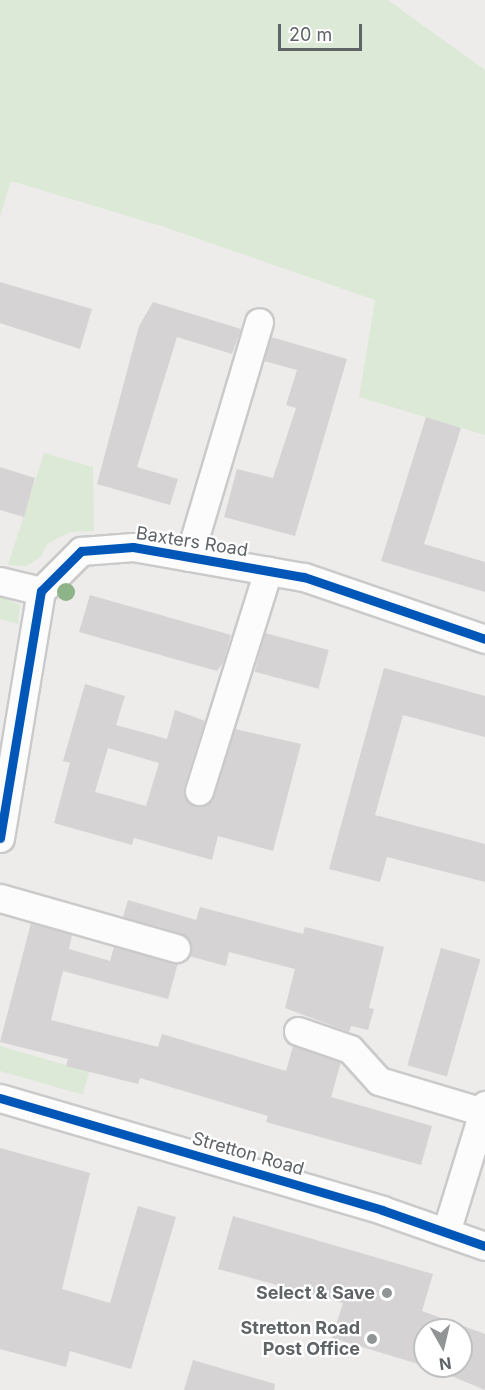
<!DOCTYPE html>
<html>
<head>
<meta charset="utf-8">
<style>
	body { margin:0 }
	#map { position:relative; width:485px; height:1390px; overflow:hidden; background:#eeecea; font-family:Inter,sans-serif }
	div>[style] { position:absolute }
	.green>* { inset:0; background:#dbe9d6; transform-origin:0 0 }
	.building>* { inset:0; background:#d5d3d3; transform-origin:0 0 }
	.roads { filter:drop-shadow(2px 0 #cbcaca) drop-shadow(-2px 0 #cbcaca) drop-shadow(0 2px #cbcaca) drop-shadow(0 -2px #cbcaca) }
	.minor>* { height:27px; margin:-13.5px; padding:0 13.5px; transform-origin:13.5px; border-radius:13.5px; background:#fcfcfc }
	.cycleway>* { height:9px; margin:-4.5px; padding:0 4.5px; transform-origin:4.5px; border-radius:4.5px; background:#0057b8 }
	.trees>* { width:18px; height:18px; margin:-9px; border-radius:50%; background:#8fb389 }
	.dots>* { width:16px; height:16px; translate:-50% -50%; box-sizing:border-box; border:3px solid #fff; border-radius:50% }
	span { translate:-50% -50%; white-space:nowrap; text-align:center; line-height:1.15; -webkit-text-stroke:4.5px #fff; paint-order:stroke }
	.street-label { font-size:18px; color:#5f6467 }
	.poi-label { font-size:18px; color:#5f6467; font-weight:700 }
	.right { translate:-100% -50%; text-align:right }
	.north { position:absolute; left:413px; top:1318px; width:60px; height:60px; box-sizing:border-box; background:#fff; border:2px solid #bfc1c2; border-radius:50%; rotate:172deg; font-size:16px; font-weight:700; line-height:24px; text-align:center; color:#5f6467 }
	.north::after { content:''; display:block; margin:auto; width:21px; height:27px; background:#919495; clip-path:polygon(50% 0,100% 100%,50% 72%,0 100%) }
	.scale { position:absolute; left:278px; top:24px; width:84px; height:27px; box-sizing:border-box; border:3px solid #5f6467; border-top:0; padding-left:8px; font-size:18px; line-height:21px; white-space:nowrap; color:#5f6467; -webkit-text-stroke:4px #fff; paint-order:stroke }
</style>
</head>
<body>
<div id="map">
	<div class="green">
		<div style="clip-path:polygon(0 0,388px 0,485px 70px,485px 435px,359px 397px,375px 300px,164px 227px,11px 181px,0 217px)"></div>
		<div style="clip-path:polygon(44px 453px,93px 467px,94px 531px,70px 532px,47px 544px,41px 557px,26px 566px,8px 565px)"></div>
		<div style="clip-path:polygon(0 596px,20px 605px,18px 624px,0 619px)"></div>
		<div style="left:0;top:1046px;width:93px;height:24px;rotate:16deg"></div>
	</div>
	<div class="building">
		<div style="clip-path:polygon(0 282px,92px 309px,80px 349px,0 323px)"></div>
		<div style="clip-path:polygon(153px 302px,241px 329px,232px 354px,177px 337px,137px 467px,178px 479px,170px 505px,97px 484px,139px 326px)"></div>
		<div style="clip-path:polygon(271px 337px,347px 359px,295px 536px,224px 517px,237px 469px,273px 478px,296px 408px,286px 405px,297px 370px,264px 361px)"></div>
		<div style="clip-path:polygon(426px 417px,461px 428px,424px 544px,485px 562px,485px 592px,381px 561px)"></div>
		<div style="clip-path:polygon(0 467px,35px 478px,24px 517px,0 510px)"></div>
		<div style="clip-path:polygon(90px 595px,231px 635px,223px 663px,217px 671px,79px 632px)"></div>
		<div style="left:265px;top:633px;width:66px;height:40px;rotate:15deg"></div>
		<div style="clip-path:polygon(384px 668px,485px 696px,485px 737px,403px 715px,375px 815px,485px 844px,485px 882px,387px 857px,380px 882px,329px 869px)"></div>
		<div style="clip-path:polygon(evenodd,85px 684px,125px 696px,116px 725px,167px 739px,175px 710px,205px 721px,184px 787px,187px 801px,195px 806px,203px 806px,214px 796px,235px 729px,301px 744px,273px 851px,218px 836px,212px 860px,134px 838px,132px 845px,54px 823px,70px 763px,63px 761px,85px 684px,108px 748px,159px 763px,146px 806px,95px 792px,108px 748px)"></div>
		<div style="clip-path:polygon(128px 900px,196px 920px,200px 907px,303px 934px,305px 927px,384px 947px,369px 1008px,374px 1009px,368px 1030px,351px 1026px,349px 1032px,285px 1008px,295px 969px,229px 952px,226px 966px,189px 956px,191px 945px,187px 937px,123px 917px)"></div>
		<div style="clip-path:polygon(31px 923px,72px 935px,69px 949px,110px 961px,114px 947px,178px 963px,168px 999px,63px 971px,51px 1020px,158px 1047px,162px 1034px,286px 1071px,293px 1046px,341px 1062px,331px 1097px,432px 1126px,421px 1165px,266px 1122px,268px 1116px,140px 1078px,138px 1084px,66px 1066px,68px 1059px,0 1042px)"></div>
		<div style="left:441px;top:948px;width:41px;height:122px;rotate:16deg"></div>
		<div style="clip-path:polygon(0 1148px,90px 1173px,62px 1289px,110px 1303px,138px 1206px,176px 1217px,131px 1369px,70px 1351px,66px 1367px,0 1349px)"></div>
		<div style="clip-path:polygon(233px 1216px,433px 1274px,422px 1311px,485px 1334px,485px 1390px,427px 1366px,461px 1366px,461px 1330px,425px 1330px,425px 1366px,332px 1338px,343px 1303px,218px 1269px)"></div>
		<div style="clip-path:polygon(193px 1360px,275px 1384px,274px 1390px,184px 1390px)"></div>
	</div>
	<div class="roads">
		<div class="minor">
			<div style="left:189px;top:557px;width:245px;rotate:-73.4deg"></div>
			<div style="left:0;top:581px;width:42px;rotate:13.7deg"></div>
			<div style="left:199px;top:791px;width:231px;rotate:-72.6deg"></div>
			<div style="left:0;top:838px;width:250px;rotate:-80.6deg"></div>
			<div style="left:41px;top:591px;width:57px;rotate:-45deg"></div>
			<div style="left:81px;top:551px;width:52px;rotate:-4.4deg"></div>
			<div style="left:133px;top:547px;width:174px;rotate:10deg"></div>
			<div style="left:304px;top:577px;width:191px;rotate:18.9deg"></div>
			<div style="left:0;top:898px;width:183px;rotate:15.9deg"></div>
			<div style="left:298px;top:1031px;width:55px;rotate:19.1deg"></div>
			<div style="left:350px;top:1049px;width:43px;rotate:47.8deg"></div>
			<div style="left:379px;top:1081px;width:109px;rotate:16.6deg"></div>
			<div style="left:0;top:1098px;width:398px;rotate:16.3deg"></div>
			<div style="left:382px;top:1210px;width:109px;rotate:19.3deg"></div>
			<div style="left:446px;top:1232px;width:133px;rotate:-72.9deg"></div>
		</div>
	</div>
	<div class="cycleway">
		<div style="left:0;top:838px;width:250px;rotate:-80.6deg"></div>
		<div style="left:41px;top:591px;width:57px;rotate:-45deg"></div>
		<div style="left:81px;top:551px;width:52px;rotate:-4.4deg"></div>
		<div style="left:133px;top:547px;width:174px;rotate:10deg"></div>
		<div style="left:304px;top:577px;width:191px;rotate:18.9deg"></div>
		<div style="left:0;top:1098px;width:398px;rotate:16.3deg"></div>
		<div style="left:382px;top:1210px;width:109px;rotate:19.3deg"></div>
	</div>
	<div class="trees">
		<div style="left:66px;top:592px"></div>
	</div>
	<div class="dots">
		<div style="left:387px;top:1293px;background:#919495"></div>
		<div style="left:372px;top:1339px;background:#919495"></div>
	</div>
	<div class="street-label">
		<span style="left:192px;top:542px;rotate:9deg">Baxters Road</span>
		<span style="left:248px;top:1154px;rotate:16deg">Stretton Road</span>
	</div>
	<div class="poi-label">
		<span class="right" style="left:375px;top:1293px">Select &amp; Save</span>
		<span class="right" style="left:360px;top:1339px">Stretton Road<br>Post Office</span>
	</div>
	<div class="north">N</div>
	<div class="scale">20 m</div>
</div>
</body>
</html>
